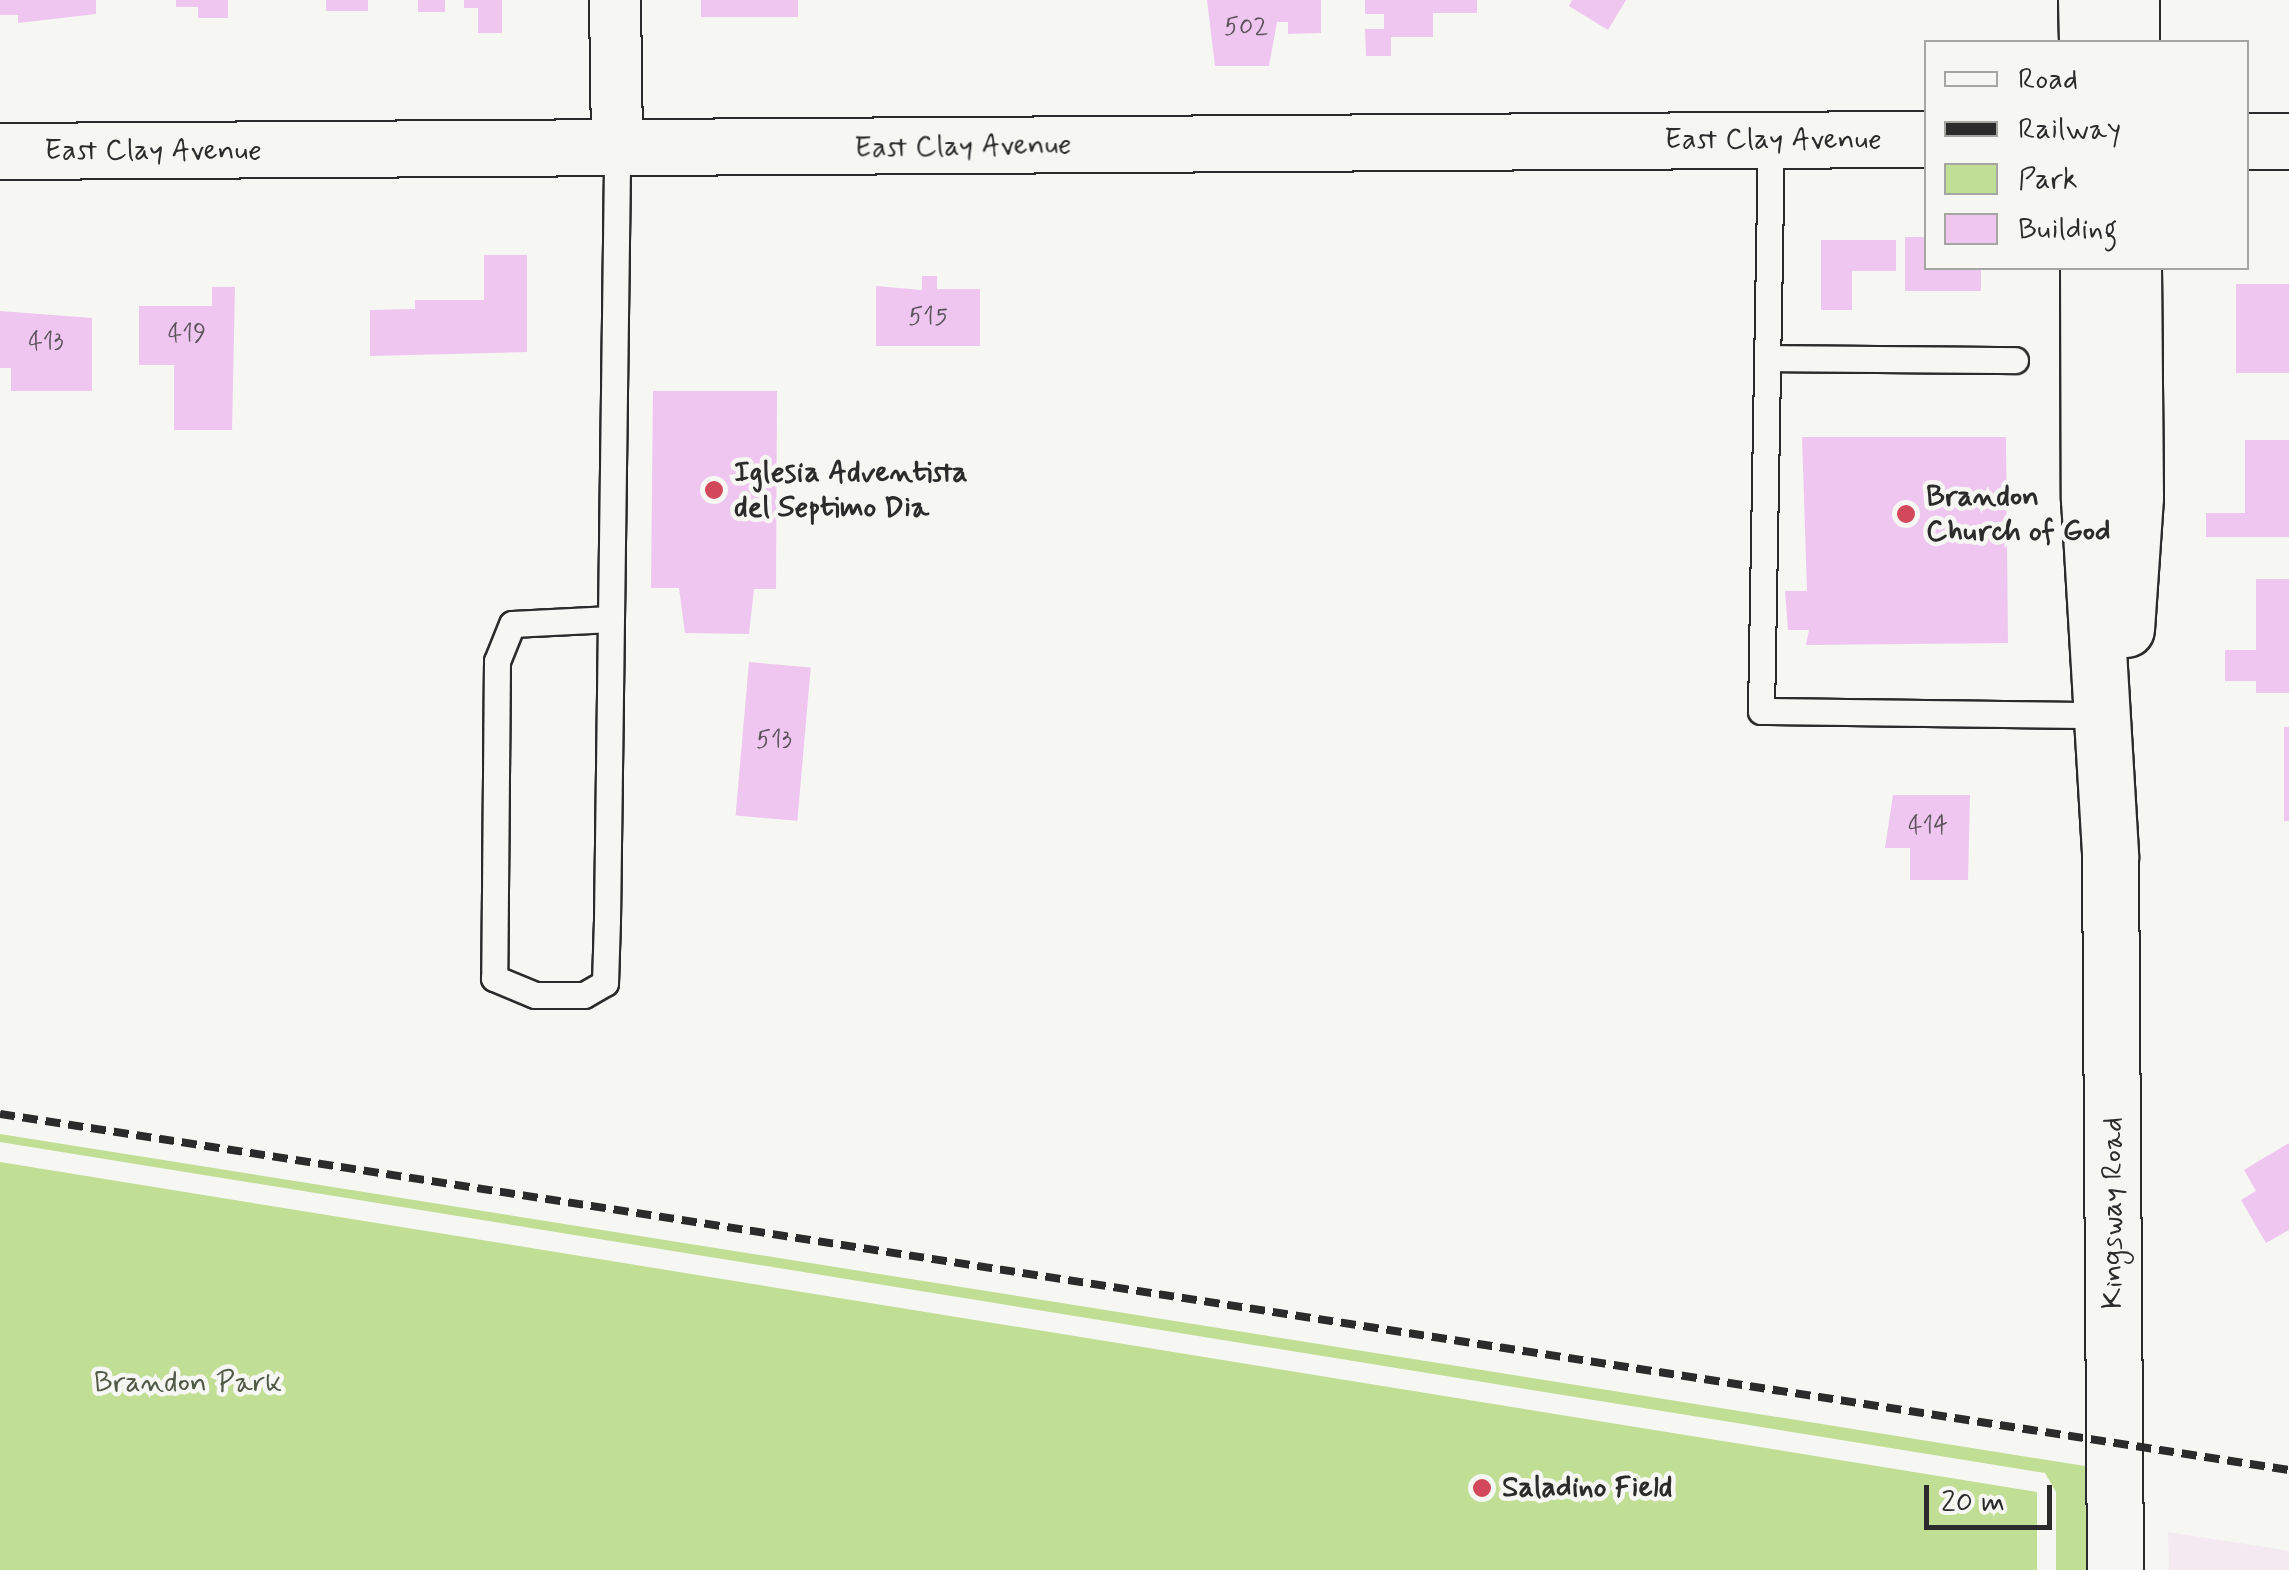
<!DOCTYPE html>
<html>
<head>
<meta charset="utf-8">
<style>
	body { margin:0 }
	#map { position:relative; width:2289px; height:1570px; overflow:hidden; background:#f6f6f2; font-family:Mynerve,sans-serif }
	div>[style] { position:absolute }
	.built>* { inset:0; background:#f4e8f1 }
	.green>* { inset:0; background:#c1de95 }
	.building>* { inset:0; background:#eec6ef; transform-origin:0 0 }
	.roads { filter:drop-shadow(2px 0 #2b2b2b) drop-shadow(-2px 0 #2b2b2b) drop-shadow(0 2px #2b2b2b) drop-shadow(0 -2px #2b2b2b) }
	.service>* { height:25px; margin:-12.5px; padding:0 12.5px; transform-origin:12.5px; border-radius:12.5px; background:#f6f6f2 }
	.minor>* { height:50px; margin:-25px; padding:0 25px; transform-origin:25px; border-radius:25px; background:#f6f6f2 }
	.tertiary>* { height:55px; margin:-27.5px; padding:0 27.5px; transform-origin:27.5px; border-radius:27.5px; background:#f6f6f2 }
	.rail>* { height:8px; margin-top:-4px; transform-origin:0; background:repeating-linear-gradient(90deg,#2b2b2b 0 15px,transparent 0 23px) }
	.dots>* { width:28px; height:28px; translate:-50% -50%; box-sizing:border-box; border:5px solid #f6f6f2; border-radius:50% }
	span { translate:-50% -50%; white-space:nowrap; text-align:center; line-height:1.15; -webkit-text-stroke:9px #f6f6f2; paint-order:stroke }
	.number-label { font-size:25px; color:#5c525c }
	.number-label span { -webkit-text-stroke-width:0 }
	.street-label { font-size:30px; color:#2b2b2b }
	.poi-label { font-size:30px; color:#2b2b2b; font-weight:700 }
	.left { translate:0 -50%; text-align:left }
	.park-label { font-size:30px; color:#505846 }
	.legend { position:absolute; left:1924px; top:40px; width:325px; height:230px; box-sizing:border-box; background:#f6f6f2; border:2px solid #a5a5a2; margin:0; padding:12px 18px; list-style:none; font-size:30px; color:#2b2b2b }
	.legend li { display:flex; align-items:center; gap:20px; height:50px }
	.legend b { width:50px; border:2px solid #a5a5a2 }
	.scale { position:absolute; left:1924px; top:1485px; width:128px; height:45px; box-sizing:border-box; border:5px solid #2b2b2b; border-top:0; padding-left:12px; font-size:30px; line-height:35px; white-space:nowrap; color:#2b2b2b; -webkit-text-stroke:8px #f6f6f2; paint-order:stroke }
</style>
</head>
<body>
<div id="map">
	<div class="built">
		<div style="clip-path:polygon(2168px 1532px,2289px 1551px,2289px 1570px,2169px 1570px)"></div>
	</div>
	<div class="green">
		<div style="clip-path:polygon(0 1134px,2085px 1466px,2087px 1570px,2056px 1570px,2056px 1492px,2045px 1473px,0 1142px)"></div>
		<div style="clip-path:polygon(0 1162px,2037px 1492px,2037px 1570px,0 1570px)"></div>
	</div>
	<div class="building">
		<div style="clip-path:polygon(0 0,96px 0,96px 14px,18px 23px,18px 15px,0 15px)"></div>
		<div style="clip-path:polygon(176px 0,228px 0,228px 18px,198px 18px,198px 7px,176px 7px)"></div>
		<div style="left:326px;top:0;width:42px;height:11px"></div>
		<div style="left:418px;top:0;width:27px;height:12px"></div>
		<div style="clip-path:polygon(464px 0,502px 0,502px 33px,478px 33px,478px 8px,464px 8px)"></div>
		<div style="left:701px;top:0;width:97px;height:17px"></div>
		<div style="clip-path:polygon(1207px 0,1321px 0,1321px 33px,1288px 34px,1288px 22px,1277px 22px,1269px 66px,1215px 66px)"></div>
		<div style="clip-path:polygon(1365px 0,1477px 0,1477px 13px,1433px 13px,1433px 37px,1391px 37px,1391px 56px,1366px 56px,1365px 29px,1384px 29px,1384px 14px,1365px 14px)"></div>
		<div style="clip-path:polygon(1572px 0,1626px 0,1608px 30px,1569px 6px)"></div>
		<div style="clip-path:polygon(1905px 237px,1926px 237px,1926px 268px,1981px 268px,1981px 291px,1905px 291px)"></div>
		<div style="clip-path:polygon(1821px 240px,1896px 240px,1896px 271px,1852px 271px,1852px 310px,1821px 310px)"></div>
		<div style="clip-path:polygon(484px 255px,527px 255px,527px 352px,370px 356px,370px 310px,415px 309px,415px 300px,484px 300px)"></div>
		<div style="clip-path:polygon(922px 276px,937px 276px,937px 289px,980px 289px,980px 346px,876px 346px,876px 286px,922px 290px)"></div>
		<div style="left:2236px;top:284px;width:53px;height:89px"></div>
		<div style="clip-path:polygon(212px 287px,235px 287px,232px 430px,174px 430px,174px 365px,139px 365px,139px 306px,212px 306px)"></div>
		<div style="clip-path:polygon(0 311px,92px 318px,92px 391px,11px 391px,11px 368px,0 368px)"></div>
		<div style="clip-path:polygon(653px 391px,777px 391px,776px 589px,754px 589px,749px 634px,685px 633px,679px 588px,651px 588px)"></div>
		<div style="clip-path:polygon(1802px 437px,2006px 437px,2008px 643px,1806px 645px,1809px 630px,1788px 630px,1785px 591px,1807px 591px)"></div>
		<div style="clip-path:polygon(2245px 440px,2289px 440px,2289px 537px,2206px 537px,2206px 513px,2245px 513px)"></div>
		<div style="clip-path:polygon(2256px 579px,2289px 579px,2289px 693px,2256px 693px,2256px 681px,2225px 681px,2225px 650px,2256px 650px)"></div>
		<div style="left:749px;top:662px;width:62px;height:154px;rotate:5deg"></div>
		<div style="left:2284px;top:727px;width:5px;height:94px"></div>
		<div style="clip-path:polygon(1893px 795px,1970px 795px,1968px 880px,1910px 880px,1910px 848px,1885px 848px)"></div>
		<div style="clip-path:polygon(2289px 1143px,2289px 1230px,2266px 1243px,2241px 1200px,2256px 1191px,2244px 1170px)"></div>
	</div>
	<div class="roads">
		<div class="service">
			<div style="left:1771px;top:139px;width:572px;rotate:91deg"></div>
			<div style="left:1761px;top:711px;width:347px;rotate:0.7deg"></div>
			<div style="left:1769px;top:358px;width:246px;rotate:0.5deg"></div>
			<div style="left:611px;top:619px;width:99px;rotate:177.1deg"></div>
			<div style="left:512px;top:624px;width:40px;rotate:112deg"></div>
			<div style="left:497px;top:661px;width:317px;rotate:90.5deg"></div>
			<div style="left:494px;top:978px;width:44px;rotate:22.5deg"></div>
			<div style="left:535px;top:995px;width:49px"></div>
			<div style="left:584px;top:995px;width:24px;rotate:-30deg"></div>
			<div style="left:605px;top:983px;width:63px;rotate:-88.2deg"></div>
			<div style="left:607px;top:920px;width:751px;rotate:-89.24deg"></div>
			<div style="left:617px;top:169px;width:18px;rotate:-90deg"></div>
		</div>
		<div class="minor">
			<div style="left:615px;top:0;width:151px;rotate:89.2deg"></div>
		</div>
		<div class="tertiary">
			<div style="left:2086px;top:0;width:42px;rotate:88.6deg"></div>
			<div style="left:2131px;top:0;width:42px;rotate:90deg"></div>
			<div style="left:2246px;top:141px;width:43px"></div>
			<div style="left:0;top:151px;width:1926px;rotate:-0.36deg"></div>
			<div style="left:2088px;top:268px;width:231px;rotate:89.8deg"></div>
			<div style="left:2089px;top:499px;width:359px;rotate:86.6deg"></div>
			<div style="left:2110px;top:857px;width:713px;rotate:89.6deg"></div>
			<div style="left:2126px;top:629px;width:132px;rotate:-86.1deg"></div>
			<div style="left:2135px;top:497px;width:229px;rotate:-90.5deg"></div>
		</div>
	</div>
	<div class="rail">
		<div style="left:0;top:1114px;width:2317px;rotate:8.84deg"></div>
	</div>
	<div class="dots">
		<div style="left:714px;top:490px;background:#d1495b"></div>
		<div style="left:1906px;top:514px;background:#d1495b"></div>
		<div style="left:1482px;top:1488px;background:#d1495b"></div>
	</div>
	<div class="number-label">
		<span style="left:1246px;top:28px">502</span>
		<span style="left:928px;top:318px">515</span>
		<span style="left:187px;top:335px">419</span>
		<span style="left:46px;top:343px">413</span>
		<span style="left:774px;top:741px">513</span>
		<span style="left:1928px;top:827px">414</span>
	</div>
	<div class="street-label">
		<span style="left:1773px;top:140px">East Clay Avenue</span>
		<span style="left:963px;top:147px;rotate:-1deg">East Clay Avenue</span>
		<span style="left:153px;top:151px">East Clay Avenue</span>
		<span style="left:2113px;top:1213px;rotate:-90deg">Kingsway Road</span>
	</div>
	<div class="poi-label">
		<span class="left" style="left:734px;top:490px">Iglesia Adventista<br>del Septimo Dia</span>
		<span class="left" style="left:1926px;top:514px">Brandon<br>Church of God</span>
		<span class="left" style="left:1502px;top:1488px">Saladino Field</span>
	</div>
	<div class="park-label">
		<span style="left:188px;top:1383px">Brandon Park</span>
	</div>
	<ul class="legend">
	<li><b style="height:12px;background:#f6f6f2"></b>Road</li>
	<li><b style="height:12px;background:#2b2b2b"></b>Railway</li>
	<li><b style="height:28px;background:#c1de95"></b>Park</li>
	<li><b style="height:28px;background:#eec6ef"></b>Building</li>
	</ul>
	<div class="scale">20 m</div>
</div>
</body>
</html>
